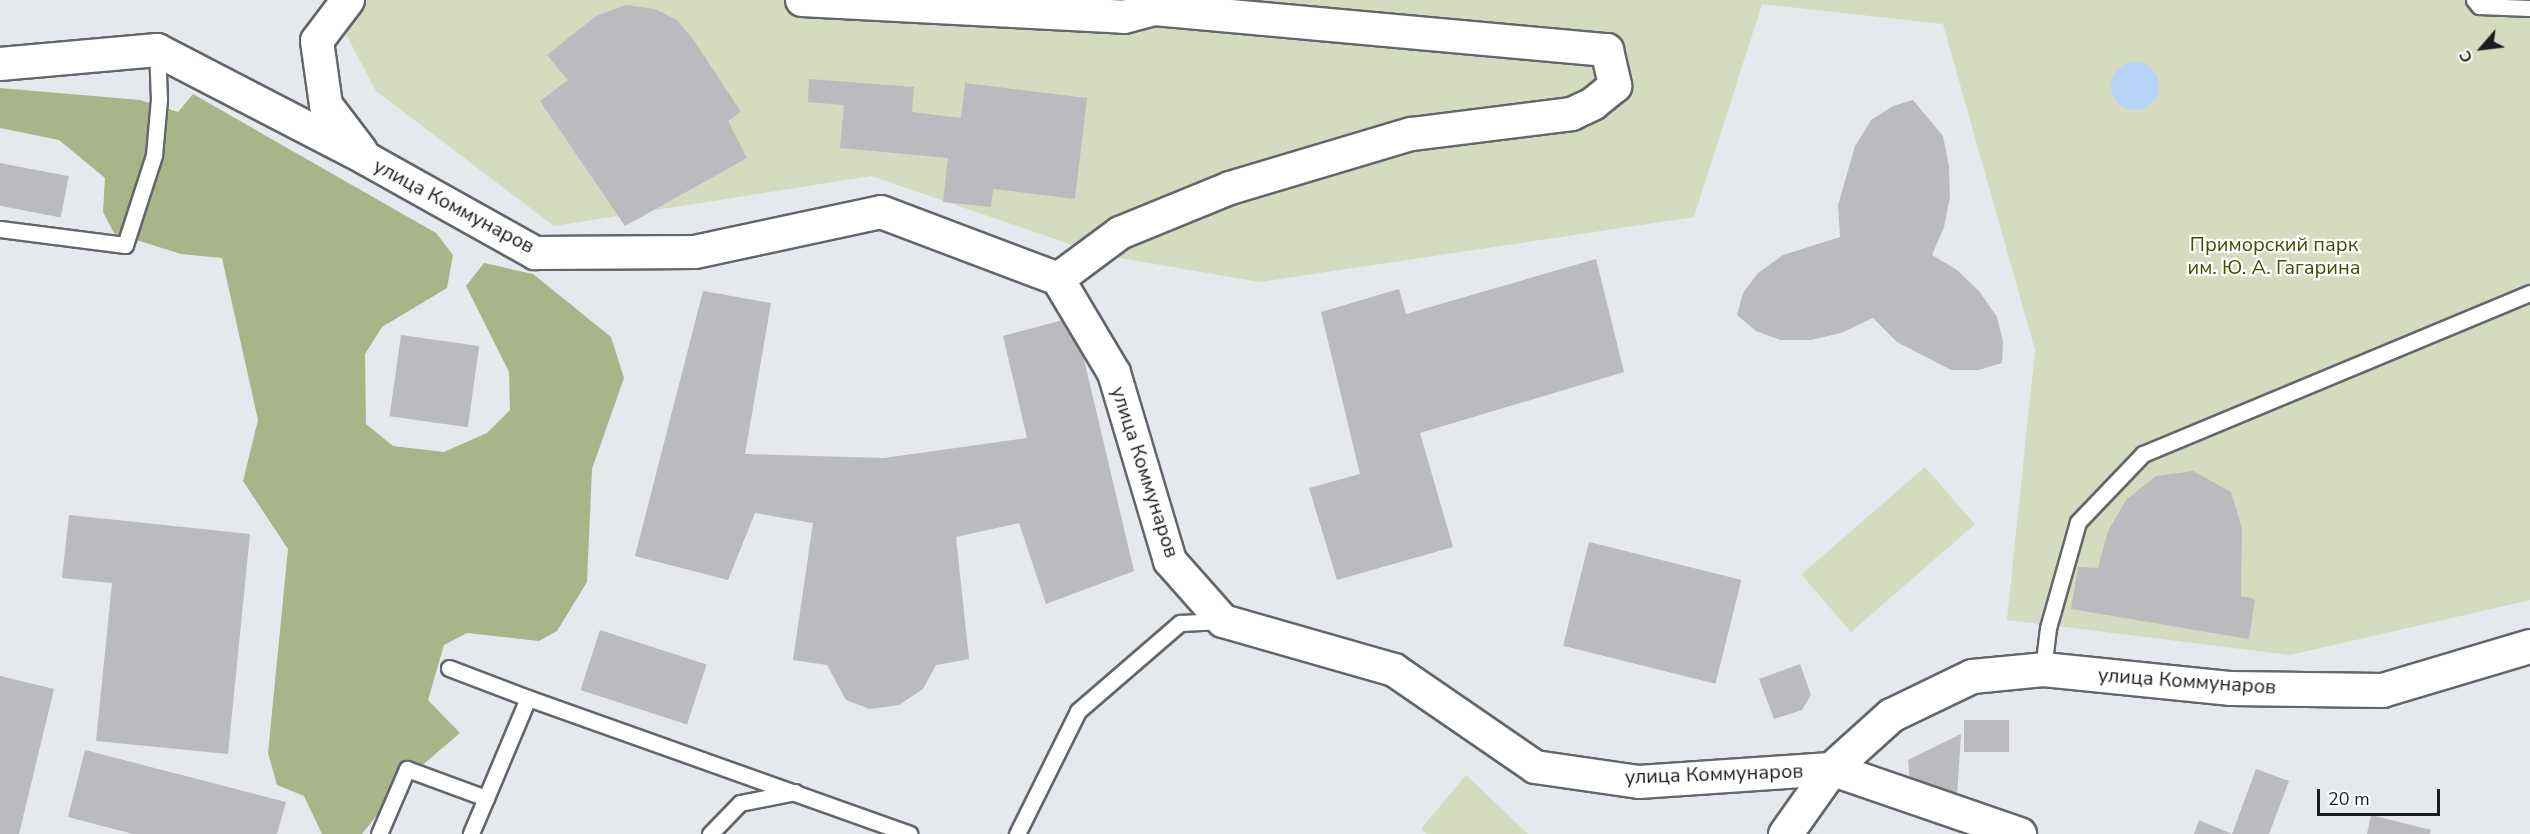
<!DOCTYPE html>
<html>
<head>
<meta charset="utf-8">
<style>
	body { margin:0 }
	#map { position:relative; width:2530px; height:834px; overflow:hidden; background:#e5e8ed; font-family:"Nunito Sans",sans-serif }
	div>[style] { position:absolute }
	.green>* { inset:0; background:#d4dbbe; transform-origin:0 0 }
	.forest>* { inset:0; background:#aab489 }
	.water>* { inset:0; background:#b6d3f8 }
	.round { border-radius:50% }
	.building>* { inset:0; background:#bbbabf; transform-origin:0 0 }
	.roads { filter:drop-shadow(2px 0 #63666a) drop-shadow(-2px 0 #63666a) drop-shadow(0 2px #63666a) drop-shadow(0 -2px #63666a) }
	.service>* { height:15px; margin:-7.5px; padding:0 7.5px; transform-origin:7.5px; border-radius:7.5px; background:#fff }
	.minor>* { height:32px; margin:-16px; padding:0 16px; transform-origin:16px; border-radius:16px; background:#fff }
	.secondary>* { height:33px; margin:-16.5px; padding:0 16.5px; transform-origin:16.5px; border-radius:16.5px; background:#fff }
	span { translate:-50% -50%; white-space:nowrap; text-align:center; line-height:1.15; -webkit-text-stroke:4.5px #fff; paint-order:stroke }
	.street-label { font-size:20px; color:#1b1c1e }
	.park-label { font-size:20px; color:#434d04 }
	.north { position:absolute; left:2452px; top:18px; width:60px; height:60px; -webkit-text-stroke:4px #fff; paint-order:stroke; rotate:242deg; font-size:16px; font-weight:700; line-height:24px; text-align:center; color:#1b1c1e }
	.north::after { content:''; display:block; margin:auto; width:21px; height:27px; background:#1b1c1e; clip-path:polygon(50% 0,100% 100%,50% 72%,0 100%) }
	.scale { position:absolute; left:2317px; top:789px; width:123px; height:27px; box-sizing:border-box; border:3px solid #1b1c1e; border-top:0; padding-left:8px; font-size:18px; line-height:21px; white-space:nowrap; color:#1b1c1e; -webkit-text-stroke:4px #fff; paint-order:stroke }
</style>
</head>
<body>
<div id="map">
	<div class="green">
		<div style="clip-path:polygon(328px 0,2530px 0,2530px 600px,2290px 655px,2007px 620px,2035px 350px,1943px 24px,1762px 4px,1694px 217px,1260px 282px,1102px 255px,871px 176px,554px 226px,376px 91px)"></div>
		<div style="left:1925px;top:467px;width:76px;height:164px;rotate:49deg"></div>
		<div style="clip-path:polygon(1466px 775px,1528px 834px,1427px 834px,1421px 829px)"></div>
	</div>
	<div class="forest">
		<div style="clip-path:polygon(0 88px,140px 100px,178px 112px,193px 94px,436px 233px,453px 255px,447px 288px,382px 327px,365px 354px,366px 424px,393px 446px,444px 452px,487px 433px,510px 410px,509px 372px,466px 286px,484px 263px,533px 274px,611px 337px,624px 378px,592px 469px,587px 582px,557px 631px,539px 641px,467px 633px,444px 645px,428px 700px,460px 733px,405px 780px,362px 834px,322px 834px,304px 796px,277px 785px,268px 753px,288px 549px,243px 481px,258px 420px,222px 258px,181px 254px,114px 233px,103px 212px,105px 178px,59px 140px,0 128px)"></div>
	</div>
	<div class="water">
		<div class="round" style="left:2111px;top:62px;width:48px;height:48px"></div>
	</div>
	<div class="building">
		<div style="clip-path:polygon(626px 5px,655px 9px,677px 20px,695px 42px,741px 112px,728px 121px,747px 158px,625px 226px,540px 101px,568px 80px,547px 55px,596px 16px)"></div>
		<div style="clip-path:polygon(809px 79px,914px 87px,912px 112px,961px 118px,965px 83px,1087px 98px,1075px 199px,993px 189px,991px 207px,943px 202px,948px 158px,840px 148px,844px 105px,808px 102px)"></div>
		<div style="clip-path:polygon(1913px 100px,1943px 136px,1949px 166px,1950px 197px,1944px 227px,1932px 255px,1957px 270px,1979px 291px,1997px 317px,2003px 341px,2002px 363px,1978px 370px,1951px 370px,1897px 342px,1873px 318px,1841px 333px,1811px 340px,1780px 340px,1756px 331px,1737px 315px,1743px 293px,1758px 273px,1783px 255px,1840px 237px,1838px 205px,1855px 146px,1871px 120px,1893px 106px)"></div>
		<div style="left:0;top:163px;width:70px;height:42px;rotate:11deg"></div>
		<div style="clip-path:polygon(1596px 259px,1624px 372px,1420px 433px,1453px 547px,1337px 580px,1309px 488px,1360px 474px,1321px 312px,1399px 289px,1406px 314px)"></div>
		<div style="clip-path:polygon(703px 291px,771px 303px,745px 454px,884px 458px,1027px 438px,1003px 336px,1074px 317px,1134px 571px,1046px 604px,1019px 523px,956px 537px,969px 659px,936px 665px,923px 689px,899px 705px,870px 709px,846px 700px,827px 665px,793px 660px,813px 523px,755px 513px,728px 580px,635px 556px)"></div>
		<div style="left:401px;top:335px;width:79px;height:82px;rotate:8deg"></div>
		<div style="clip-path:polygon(2193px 471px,2231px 492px,2242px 528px,2241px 596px,2255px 599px,2249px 639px,2071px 609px,2078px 567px,2098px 568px,2108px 531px,2126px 500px,2156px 476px)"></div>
		<div style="clip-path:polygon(69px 515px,250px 534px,228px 754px,96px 741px,112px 583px,62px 578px)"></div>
		<div style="left:1589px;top:542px;width:157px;height:107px;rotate:14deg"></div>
		<div style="left:600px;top:630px;width:112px;height:63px;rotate:18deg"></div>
		<div style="clip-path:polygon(1800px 664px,1811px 695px,1802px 710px,1774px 719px,1759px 679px)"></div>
		<div style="clip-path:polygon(0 676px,54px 689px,19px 834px,0 834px)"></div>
		<div style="left:1964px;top:720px;width:45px;height:32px"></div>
		<div style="clip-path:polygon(1961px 734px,1957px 795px,1910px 783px,1908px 760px)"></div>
		<div style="clip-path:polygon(85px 750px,286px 802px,277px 834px,133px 834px,68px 817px)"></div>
		<div style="clip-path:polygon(2256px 769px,2289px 781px,2269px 834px,2194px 834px,2199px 820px,2232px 834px)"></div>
		<div style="clip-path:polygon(2371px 815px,2431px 830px,2430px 834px,2367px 834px)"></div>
	</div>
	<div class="roads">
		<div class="service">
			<div style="left:2474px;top:0;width:8px;rotate:50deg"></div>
			<div style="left:2479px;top:6px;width:51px;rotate:2.2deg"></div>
			<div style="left:0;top:229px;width:126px;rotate:7.3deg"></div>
			<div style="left:125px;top:245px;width:95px;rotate:-72.1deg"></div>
			<div style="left:154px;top:155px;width:56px;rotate:-84.9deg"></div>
			<div style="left:159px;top:99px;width:49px;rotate:-92.3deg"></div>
			<div style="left:449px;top:668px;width:85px;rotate:20.8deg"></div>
			<div style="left:2043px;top:669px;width:41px;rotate:-83deg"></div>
			<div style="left:2048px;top:628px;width:110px;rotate:-74.2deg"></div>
			<div style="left:2078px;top:522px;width:94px;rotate:-46.3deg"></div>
			<div style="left:2143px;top:454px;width:419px;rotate:-22.6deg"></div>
			<div style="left:486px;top:798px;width:108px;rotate:-67.2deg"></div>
			<div style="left:528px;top:698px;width:405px;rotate:19.6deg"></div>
			<div style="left:379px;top:834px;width:71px;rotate:-66.7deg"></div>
			<div style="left:407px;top:769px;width:84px;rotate:20.2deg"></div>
			<div style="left:486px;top:798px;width:39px;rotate:113deg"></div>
			<div style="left:710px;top:834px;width:43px;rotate:-45.9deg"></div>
			<div style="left:740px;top:803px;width:56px;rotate:-11.3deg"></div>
			<div style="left:1017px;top:834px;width:137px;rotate:-63.6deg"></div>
			<div style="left:1078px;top:711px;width:135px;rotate:-40.8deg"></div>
			<div style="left:1180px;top:623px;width:43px;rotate:-2.7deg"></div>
		</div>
		<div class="minor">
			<div style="left:348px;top:0;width:51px;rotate:127.1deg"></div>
			<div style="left:317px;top:41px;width:65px;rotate:82deg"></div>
			<div style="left:326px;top:105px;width:58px;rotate:52.7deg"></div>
			<div style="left:802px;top:0;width:322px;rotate:3deg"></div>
			<div style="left:1124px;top:17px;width:31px;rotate:-15deg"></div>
			<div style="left:1154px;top:9px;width:455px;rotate:5.2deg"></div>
			<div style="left:1607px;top:50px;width:37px;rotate:77deg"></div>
			<div style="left:1615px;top:86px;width:28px;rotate:141deg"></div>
			<div style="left:1593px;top:104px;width:23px;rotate:155deg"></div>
			<div style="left:1572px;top:114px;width:162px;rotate:172.9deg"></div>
			<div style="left:1411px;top:134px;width:189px;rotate:163.4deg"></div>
			<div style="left:1230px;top:188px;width:119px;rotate:157.8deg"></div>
			<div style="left:1120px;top:233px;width:77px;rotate:143.4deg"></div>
			<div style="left:0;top:64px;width:158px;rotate:-5.1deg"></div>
			<div style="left:157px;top:50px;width:237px;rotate:27.4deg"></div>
			<div style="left:367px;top:159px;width:193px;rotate:29.2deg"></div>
			<div style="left:535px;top:253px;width:160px;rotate:-0.4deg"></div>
			<div style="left:695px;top:252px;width:190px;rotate:-12.1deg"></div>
			<div style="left:881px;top:212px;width:189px;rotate:20.7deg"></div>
			<div style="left:1058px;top:279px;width:109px;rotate:59.2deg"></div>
			<div style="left:1114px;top:373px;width:196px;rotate:73.4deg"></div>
			<div style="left:1170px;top:561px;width:80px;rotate:48.5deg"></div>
			<div style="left:1223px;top:621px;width:178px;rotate:16deg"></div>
			<div style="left:1394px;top:670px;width:171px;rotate:34.5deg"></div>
			<div style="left:1535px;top:767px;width:105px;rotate:8.2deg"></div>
			<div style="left:1639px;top:782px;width:192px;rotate:-3.9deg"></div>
			<div style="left:1831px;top:769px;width:200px;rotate:19deg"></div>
		</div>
		<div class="secondary">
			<div style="left:1785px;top:834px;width:80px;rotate:-54.7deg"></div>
			<div style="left:1831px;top:769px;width:81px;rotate:-42deg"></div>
			<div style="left:1891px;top:715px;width:90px;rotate:-25.7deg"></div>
			<div style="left:1972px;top:676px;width:71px;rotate:-5.6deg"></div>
			<div style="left:2043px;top:669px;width:189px;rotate:5.8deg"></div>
			<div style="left:2231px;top:688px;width:151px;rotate:0.8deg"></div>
			<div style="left:2382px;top:690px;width:154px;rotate:-16.6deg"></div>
		</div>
	</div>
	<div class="street-label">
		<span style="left:454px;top:206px;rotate:28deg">улица Коммунаров</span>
		<span style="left:1145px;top:472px;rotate:72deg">улица Коммунаров</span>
		<span style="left:2187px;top:681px;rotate:4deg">улица Коммунаров</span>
		<span style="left:1714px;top:774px;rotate:-2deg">улица Коммунаров</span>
	</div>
	<div class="park-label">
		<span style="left:2274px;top:256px">Приморский парк<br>им. Ю. А. Гагарина</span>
	</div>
	<div class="north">С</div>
	<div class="scale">20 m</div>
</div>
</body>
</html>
